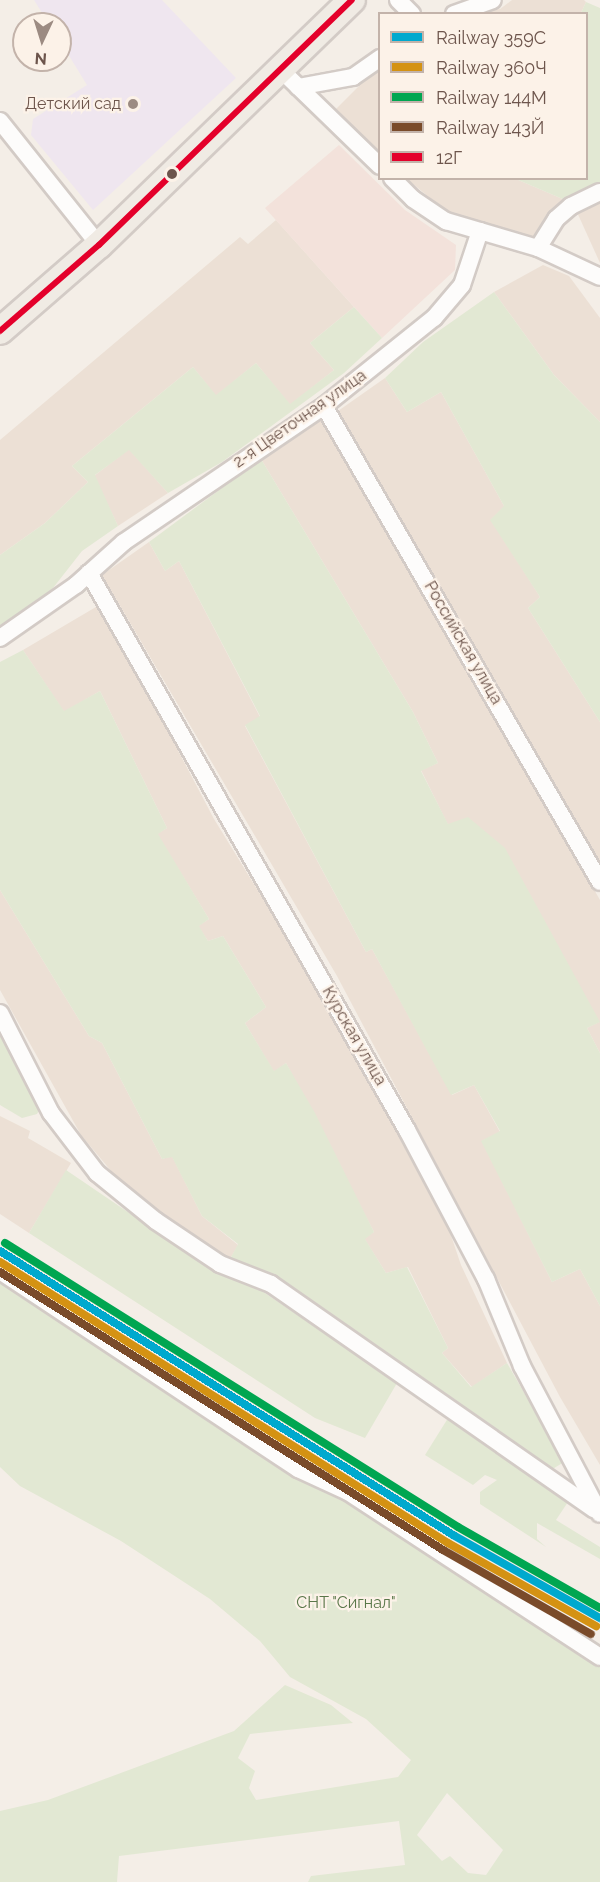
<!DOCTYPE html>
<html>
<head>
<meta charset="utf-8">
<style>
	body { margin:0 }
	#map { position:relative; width:600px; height:1882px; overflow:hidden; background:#f4eee7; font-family:Raleway,sans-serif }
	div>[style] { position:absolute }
	.residential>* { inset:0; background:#ece0d5 }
	.commercial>* { inset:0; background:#f3e2db }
	.education>* { inset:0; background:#efe6ef }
	.green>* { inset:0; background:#e2e8d3 }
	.roads { filter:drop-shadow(2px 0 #d3cbc6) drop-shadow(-2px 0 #d3cbc6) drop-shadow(0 2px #d3cbc6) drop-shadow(0 -2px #d3cbc6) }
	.minor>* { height:16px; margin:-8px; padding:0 8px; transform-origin:8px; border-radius:8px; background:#fdfcfb }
	.primary>* { height:26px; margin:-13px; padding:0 13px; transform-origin:13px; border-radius:13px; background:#f0ebe4 }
	.bus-1>* { height:6px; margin:-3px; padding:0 3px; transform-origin:3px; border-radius:3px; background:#e4002b }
	.rail-1>* { height:8px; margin:-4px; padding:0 4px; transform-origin:4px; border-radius:4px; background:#00a9ce }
	.rail-2>* { height:8px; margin:-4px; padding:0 4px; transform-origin:4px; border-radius:4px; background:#d49213 }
	.rail-3>* { height:8px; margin:-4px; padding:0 4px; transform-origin:4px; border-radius:4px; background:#00a651 }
	.rail-4>* { height:8px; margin:-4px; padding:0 4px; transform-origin:4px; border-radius:4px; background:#7a4b2a }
	.dots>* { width:16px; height:16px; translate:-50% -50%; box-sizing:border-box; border:3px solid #fcf2e8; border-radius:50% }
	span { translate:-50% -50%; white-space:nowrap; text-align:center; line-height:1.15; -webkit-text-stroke:4.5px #fcf2e8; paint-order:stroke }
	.poi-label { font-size:16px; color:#6d554c }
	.right { translate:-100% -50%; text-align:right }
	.street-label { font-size:16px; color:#6d554c }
	.park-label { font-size:16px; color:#5a7749 }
	.legend { position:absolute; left:378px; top:12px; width:210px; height:168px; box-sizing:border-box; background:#fcf2e8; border:2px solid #c3b3aa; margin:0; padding:8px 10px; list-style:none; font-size:18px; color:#6d554c }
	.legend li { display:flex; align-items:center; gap:12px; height:30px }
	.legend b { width:30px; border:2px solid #c3b3aa }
	.north { position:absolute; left:12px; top:12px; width:60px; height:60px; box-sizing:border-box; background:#fcf2e8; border:2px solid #c3b3aa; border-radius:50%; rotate:184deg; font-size:16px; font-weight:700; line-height:24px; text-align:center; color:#6d554c }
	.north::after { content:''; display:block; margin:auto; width:21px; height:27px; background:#9c8b82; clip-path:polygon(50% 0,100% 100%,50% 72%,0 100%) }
</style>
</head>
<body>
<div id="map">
	<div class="residential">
		<div style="clip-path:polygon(512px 0,584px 0,586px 2px,581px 13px,470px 14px,500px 9px)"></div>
		<div style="clip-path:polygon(379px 66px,379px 154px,334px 111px)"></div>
		<div style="clip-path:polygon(407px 179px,516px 179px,565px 200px,535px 242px,447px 212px)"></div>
		<div style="clip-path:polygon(600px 200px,600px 263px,576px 210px)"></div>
		<div style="clip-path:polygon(276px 220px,354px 307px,310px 343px,334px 370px,290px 405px,256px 363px,216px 396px,193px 367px,72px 466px,88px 482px,45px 523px,0 555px,0 440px,240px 237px,248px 244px)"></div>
		<div style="clip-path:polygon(543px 265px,569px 276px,600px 318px,600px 422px,554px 375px,494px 292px)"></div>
		<div style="clip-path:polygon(385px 378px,407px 412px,441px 392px,504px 506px,503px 538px,540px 597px,528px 608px,600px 722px,600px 865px,338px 411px)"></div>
		<div style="clip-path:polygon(320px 419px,418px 567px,472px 676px,600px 900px,600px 1053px,587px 1028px,599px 1022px,558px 948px,448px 825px,421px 770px,438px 763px,413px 712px,261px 459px)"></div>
		<div style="clip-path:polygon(129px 449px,168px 493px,118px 526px,94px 476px)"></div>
		<div style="clip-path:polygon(149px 542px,165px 571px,179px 561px,260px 717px,245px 726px,366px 952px,372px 949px,452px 1095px,474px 1085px,500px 1132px,482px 1141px,552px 1282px,580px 1269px,600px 1306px,600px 1465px,560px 1397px,337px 976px,102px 575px)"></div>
		<div style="clip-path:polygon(101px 604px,214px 819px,311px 977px,443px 1212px,461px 1265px,507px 1363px,472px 1387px,442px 1353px,448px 1348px,408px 1267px,386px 1273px,364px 1238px,374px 1232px,286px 1063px,274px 1072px,245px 1023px,266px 1007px,223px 936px,208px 941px,198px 926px,209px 919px,157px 834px,167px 828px,100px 691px,64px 712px,23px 650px)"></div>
		<div style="clip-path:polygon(0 890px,89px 1036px,102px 1043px,162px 1159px,172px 1156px,202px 1216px,238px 1245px,229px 1261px,157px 1214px,122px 1184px,81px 1135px,0 990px)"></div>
		<div style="clip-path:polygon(0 1116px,30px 1131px,28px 1138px,71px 1163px,29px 1233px,0 1214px)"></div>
	</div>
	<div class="commercial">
		<div style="clip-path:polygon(339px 145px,405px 210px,456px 245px,455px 270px,382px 338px,265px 208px)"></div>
	</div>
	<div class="education">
		<div style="clip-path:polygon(34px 0,162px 0,236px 78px,93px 210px,31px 135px,33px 119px,87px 85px,60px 41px,60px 24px,49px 24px)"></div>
	</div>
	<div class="green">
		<div style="clip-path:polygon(586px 2px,600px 8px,600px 184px,565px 200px,516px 179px,586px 178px,586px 14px,581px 13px)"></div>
		<div style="clip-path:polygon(494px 292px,554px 375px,600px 422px,600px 722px,528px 608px,540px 597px,490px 520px,504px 506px,441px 392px,407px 412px,385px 378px,423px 342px)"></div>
		<div style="clip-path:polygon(354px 307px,382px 338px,344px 373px,222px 462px,168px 493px,129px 450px,95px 475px,118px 526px,82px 551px,53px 588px,0 629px,0 555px,45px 523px,88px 482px,72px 466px,193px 367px,216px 395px,256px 363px,290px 404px,334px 370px,310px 343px)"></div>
		<div style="clip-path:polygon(261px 459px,413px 712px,438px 763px,421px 771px,448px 824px,468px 817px,505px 848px,600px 1022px,587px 1028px,600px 1053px,600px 1306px,580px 1269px,552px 1282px,481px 1141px,500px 1131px,474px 1085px,451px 1095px,372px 949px,366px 952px,245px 725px,260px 716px,179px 561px,165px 571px,149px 542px)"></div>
		<div style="clip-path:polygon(23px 650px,64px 711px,100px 691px,167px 828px,158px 834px,209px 919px,199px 926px,208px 941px,223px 936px,266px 1007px,245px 1023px,274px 1071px,286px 1063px,315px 1113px,374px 1232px,365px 1239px,386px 1273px,407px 1267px,448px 1348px,442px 1353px,471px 1387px,507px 1363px,564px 1462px,551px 1470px,315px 1302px,275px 1279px,229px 1261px,238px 1244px,202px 1216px,172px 1157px,162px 1159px,102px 1043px,89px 1036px,0 890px,0 662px)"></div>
		<div style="clip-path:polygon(0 1036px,42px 1105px,37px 1114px,22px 1118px,0 1105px)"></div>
		<div style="clip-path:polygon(66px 1170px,222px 1276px,246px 1280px,397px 1383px,365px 1438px,315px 1418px,29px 1233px)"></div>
		<div style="clip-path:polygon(evenodd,0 1279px,342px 1493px,600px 1663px,600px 1882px,308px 1882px,311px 1876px,405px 1865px,399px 1821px,119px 1856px,117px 1882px,0 1882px,0 1811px,48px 1800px,234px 1731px,285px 1685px,331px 1705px,353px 1723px,250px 1734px,238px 1758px,255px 1771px,249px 1788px,256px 1800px,398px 1777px,411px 1760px,366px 1719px,290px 1677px,260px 1641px,210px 1599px,121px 1541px,20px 1486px,0 1467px,0 1279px,447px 1793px,503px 1850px,486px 1875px,468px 1873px,450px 1856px,442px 1861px,417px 1835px,447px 1793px)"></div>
		<div style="clip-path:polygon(450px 1415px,564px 1497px,568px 1502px,556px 1520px,600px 1547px,600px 1559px,537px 1523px,537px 1539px,546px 1547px,480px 1504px,480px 1492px,497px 1480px,485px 1475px,473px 1485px,425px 1455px)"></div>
	</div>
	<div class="roads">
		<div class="minor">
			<div style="left:398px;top:0;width:20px;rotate:45deg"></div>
			<div style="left:454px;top:14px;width:41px;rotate:-19.7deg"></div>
			<div style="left:282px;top:71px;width:136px;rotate:44.1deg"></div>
			<div style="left:298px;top:87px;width:56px;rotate:-10.3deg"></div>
			<div style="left:353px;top:77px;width:33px;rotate:-35deg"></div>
			<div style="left:0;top:121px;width:159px;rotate:51.4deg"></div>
			<div style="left:392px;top:178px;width:30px;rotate:45deg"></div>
			<div style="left:413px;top:199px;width:40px;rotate:34deg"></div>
			<div style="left:446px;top:221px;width:96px;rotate:16.4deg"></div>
			<div style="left:538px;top:248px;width:68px;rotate:25.1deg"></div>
			<div style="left:538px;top:248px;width:34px;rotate:-58deg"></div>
			<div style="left:556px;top:219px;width:20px;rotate:-41deg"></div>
			<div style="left:571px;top:206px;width:32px;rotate:-26deg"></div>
			<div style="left:324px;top:406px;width:550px;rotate:59.89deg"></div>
			<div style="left:89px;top:573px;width:641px;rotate:60.28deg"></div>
			<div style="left:407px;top:1130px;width:169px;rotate:62.1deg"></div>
			<div style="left:486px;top:1279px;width:94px;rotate:67.5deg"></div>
			<div style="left:522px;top:1366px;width:167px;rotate:62.2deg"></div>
			<div style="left:0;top:638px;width:93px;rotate:-34.9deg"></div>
			<div style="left:76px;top:585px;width:64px;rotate:-41.9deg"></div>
			<div style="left:124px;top:542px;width:242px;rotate:-34.2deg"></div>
			<div style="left:324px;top:406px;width:141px;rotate:-38.7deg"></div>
			<div style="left:434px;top:318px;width:43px;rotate:-49.7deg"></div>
			<div style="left:462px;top:285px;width:57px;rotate:-71.6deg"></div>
			<div style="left:0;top:1013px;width:112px;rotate:63deg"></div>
			<div style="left:51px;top:1113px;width:76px;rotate:52.5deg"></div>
			<div style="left:97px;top:1173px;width:76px;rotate:39.1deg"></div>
			<div style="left:156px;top:1221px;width:77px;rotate:33.9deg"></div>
			<div style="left:220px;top:1264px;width:55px;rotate:21.4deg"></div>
			<div style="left:271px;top:1284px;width:394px;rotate:34.9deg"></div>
			<div style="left:0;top:1271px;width:358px;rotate:33.6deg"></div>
			<div style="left:298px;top:1469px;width:55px;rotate:24.7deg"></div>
			<div style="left:348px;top:1492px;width:301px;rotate:33.2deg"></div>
		</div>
		<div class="primary">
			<div style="left:0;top:331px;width:131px;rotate:-41deg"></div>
			<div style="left:99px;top:245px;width:352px;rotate:-44.1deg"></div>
		</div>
	</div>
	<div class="bus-1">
		<div style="left:0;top:331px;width:131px;rotate:-41deg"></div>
		<div style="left:99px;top:245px;width:352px;rotate:-44.1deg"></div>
	</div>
	<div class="rail-1">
		<div style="left:0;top:1251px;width:535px;rotate:32.08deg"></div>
		<div style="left:453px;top:1535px;width:169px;rotate:29.5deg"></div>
	</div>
	<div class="rail-2">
		<div style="left:0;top:1262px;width:529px;rotate:32.1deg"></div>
		<div style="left:448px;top:1543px;width:170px;rotate:29.3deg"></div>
	</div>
	<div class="rail-3">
		<div style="left:5px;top:1243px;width:535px;rotate:32.08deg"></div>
		<div style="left:458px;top:1527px;width:163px;rotate:29.7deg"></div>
	</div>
	<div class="rail-4">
		<div style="left:0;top:1272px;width:523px;rotate:32.11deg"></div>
		<div style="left:443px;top:1550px;width:170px;rotate:29.6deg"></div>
	</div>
	<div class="dots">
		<div style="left:133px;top:104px;background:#9c8b82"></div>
		<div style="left:172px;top:174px;background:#6d554c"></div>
	</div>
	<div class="poi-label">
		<span class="right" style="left:121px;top:104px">Детский сад</span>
	</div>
	<div class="street-label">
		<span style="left:300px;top:419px;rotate:-35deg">2-я Цветочная улица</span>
		<span style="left:463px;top:643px;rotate:60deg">Российская улица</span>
		<span style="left:354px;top:1036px;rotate:60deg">Курская улица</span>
	</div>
	<div class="park-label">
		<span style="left:346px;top:1603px">СНТ "Сигнал"</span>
	</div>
	<ul class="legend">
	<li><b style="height:8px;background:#00a9ce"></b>Railway 359С</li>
	<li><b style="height:8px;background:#d49213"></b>Railway 360Ч</li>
	<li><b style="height:8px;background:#00a651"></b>Railway 144М</li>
	<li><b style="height:8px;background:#7a4b2a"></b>Railway 143Й</li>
	<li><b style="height:8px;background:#e4002b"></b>12Г</li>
	</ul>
	<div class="north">N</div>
</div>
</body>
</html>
